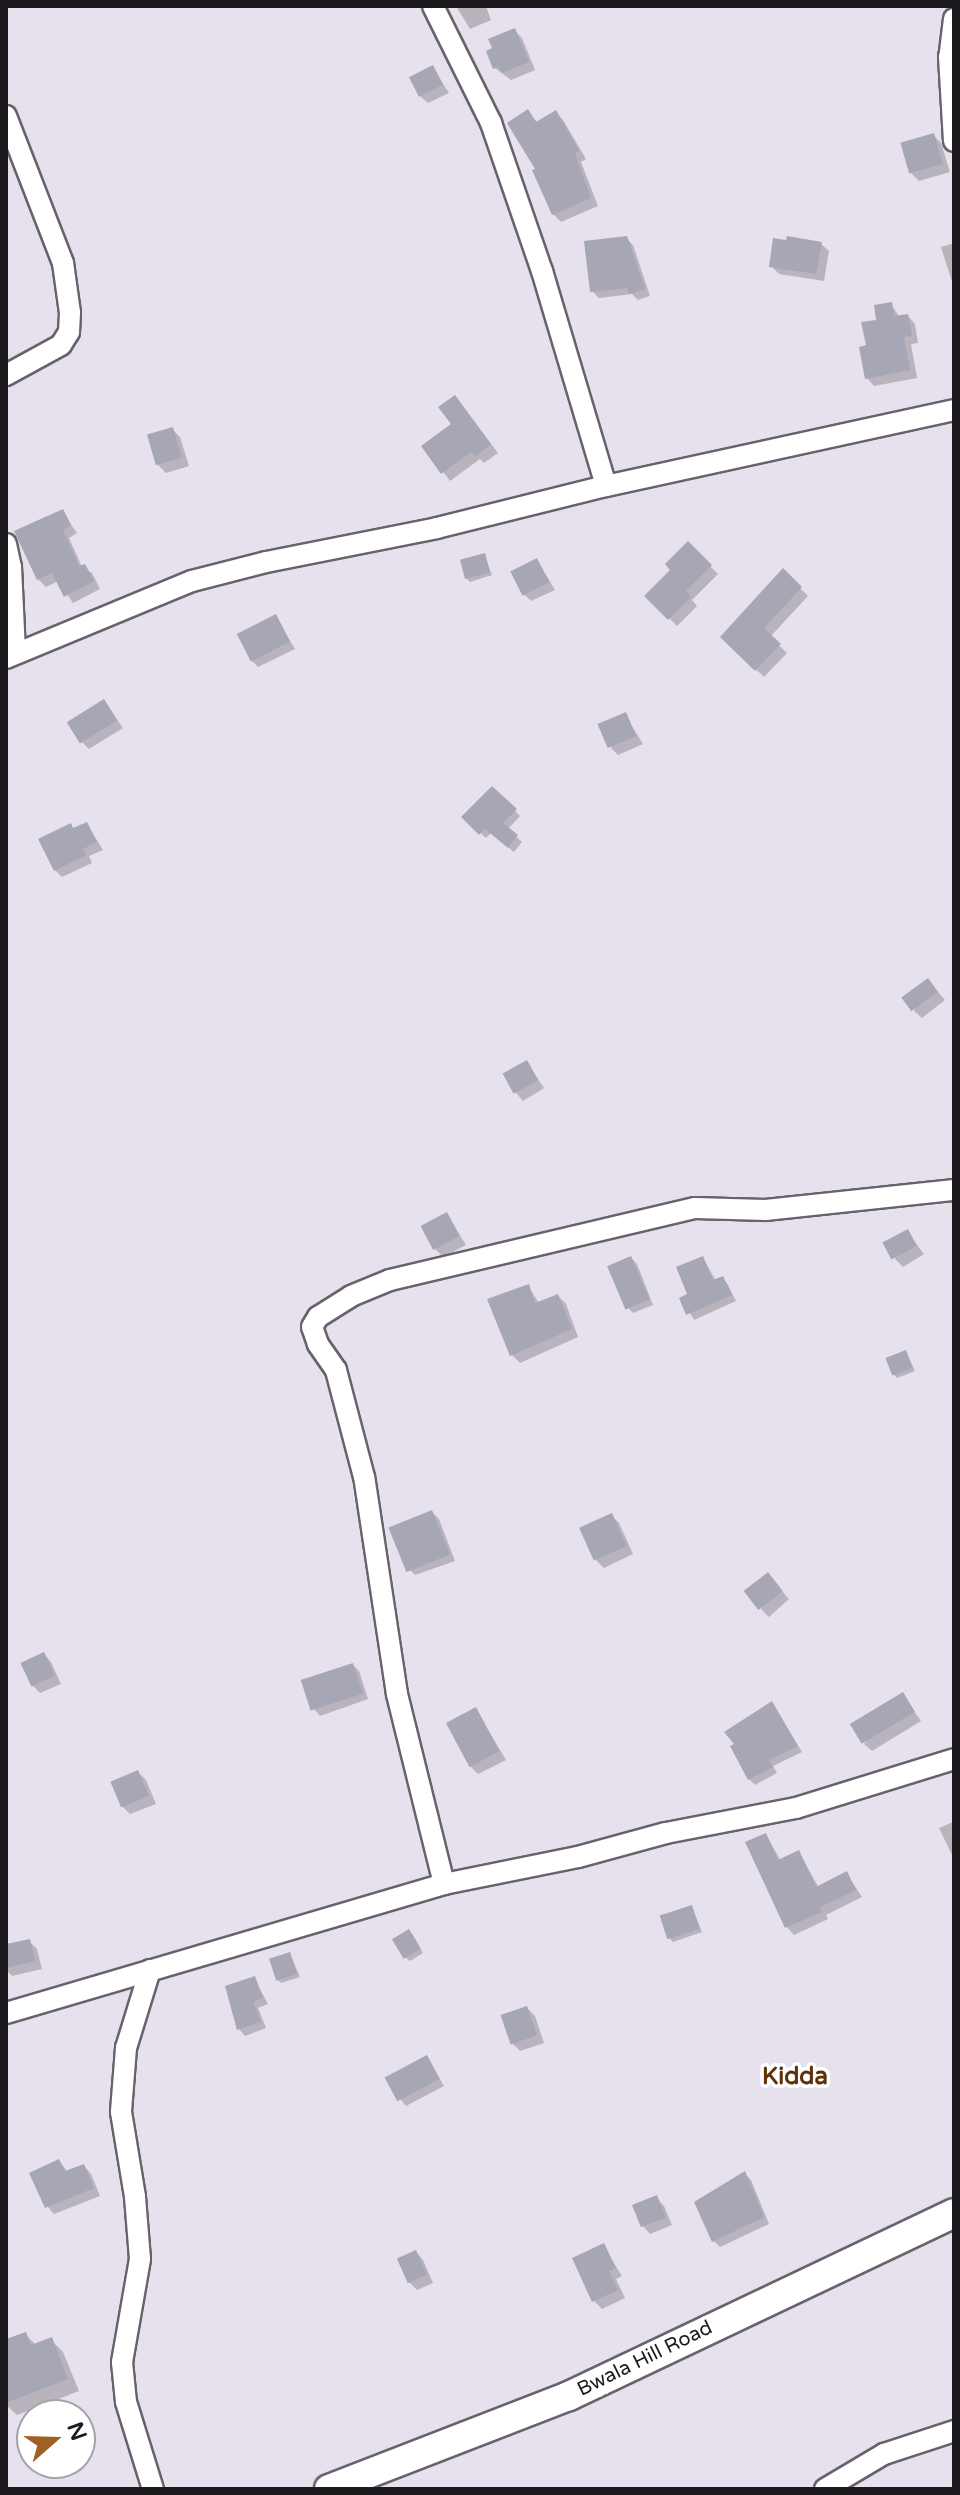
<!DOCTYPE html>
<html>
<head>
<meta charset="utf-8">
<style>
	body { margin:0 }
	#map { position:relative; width:960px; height:2495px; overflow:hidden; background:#e7e0ed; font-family:"Varela Round",sans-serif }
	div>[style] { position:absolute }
	.shadow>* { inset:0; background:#0003 }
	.building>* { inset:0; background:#a7a6b4; transform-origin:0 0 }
	.roads { filter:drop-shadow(2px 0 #68626d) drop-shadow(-2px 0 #68626d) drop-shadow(0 2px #68626d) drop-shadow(0 -2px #68626d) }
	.street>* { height:20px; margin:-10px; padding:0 10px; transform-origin:10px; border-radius:10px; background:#fff }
	.secondary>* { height:28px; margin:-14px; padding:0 14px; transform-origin:14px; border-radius:14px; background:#fff }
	span { translate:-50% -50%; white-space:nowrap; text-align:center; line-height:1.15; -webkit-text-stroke:7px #fff; paint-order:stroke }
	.street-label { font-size:20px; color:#1d1a1f }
	.quarter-label { font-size:24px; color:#5c3207; font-weight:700 }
	.frame { position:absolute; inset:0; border:8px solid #1d1a1f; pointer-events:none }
	.north { position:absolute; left:16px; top:2399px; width:80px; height:80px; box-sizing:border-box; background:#fff; border:2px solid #a5a3a5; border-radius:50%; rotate:70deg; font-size:22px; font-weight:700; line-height:32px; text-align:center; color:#1d1a1f }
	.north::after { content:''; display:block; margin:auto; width:28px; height:36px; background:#9f6026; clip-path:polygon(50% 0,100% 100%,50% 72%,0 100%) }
</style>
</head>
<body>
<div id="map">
	<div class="shadow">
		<div style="clip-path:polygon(456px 6px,486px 6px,491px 20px,470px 29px)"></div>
		<div style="clip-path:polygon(514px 30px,522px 38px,535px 70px,511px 80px,495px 68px)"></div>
		<div style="clip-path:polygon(432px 67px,449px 93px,428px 103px,420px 96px)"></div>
		<div style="clip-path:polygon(528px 112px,538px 123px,556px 112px,563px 120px,586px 159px,581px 162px,598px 206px,561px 222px,553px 214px,538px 170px)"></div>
		<div style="clip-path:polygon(933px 135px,941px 143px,950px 172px,919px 181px,911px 173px)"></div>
		<div style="clip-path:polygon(626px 238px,633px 245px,650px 296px,638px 300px,632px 294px,599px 298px,592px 291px)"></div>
		<div style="clip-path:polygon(954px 243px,954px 288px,941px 247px)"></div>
		<div style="clip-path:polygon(821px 244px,829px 251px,824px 281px,779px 274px,771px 266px)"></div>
		<div style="clip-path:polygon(891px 304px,900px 318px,908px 316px,915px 324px,918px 343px,911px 344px,917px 378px,874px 386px,867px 378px,878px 321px)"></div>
		<div style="clip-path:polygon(455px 397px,498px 453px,484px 463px,480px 459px,450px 481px,424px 447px,454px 425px)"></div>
		<div style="clip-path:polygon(172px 429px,180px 437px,189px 466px,166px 473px,158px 465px)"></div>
		<div style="clip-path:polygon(62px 512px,77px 533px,69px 538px,82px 567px,92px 573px,100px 589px,73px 603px,58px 581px,46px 587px,38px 579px)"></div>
		<div style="clip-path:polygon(688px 544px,718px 574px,692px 600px,697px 606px,677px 626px,647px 596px,673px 570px)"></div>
		<div style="clip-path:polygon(484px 556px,492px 575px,470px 582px,466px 578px)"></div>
		<div style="clip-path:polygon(537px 560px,555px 590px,531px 601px,523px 593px)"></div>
		<div style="clip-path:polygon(783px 571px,808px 596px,770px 637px,787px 653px,764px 677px,722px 637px)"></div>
		<div style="clip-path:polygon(275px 617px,295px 649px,258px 667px,252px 661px)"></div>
		<div style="clip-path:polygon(104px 701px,123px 728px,89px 749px,81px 741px)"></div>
		<div style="clip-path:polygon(625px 715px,643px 744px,618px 755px,611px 748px)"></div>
		<div style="clip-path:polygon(492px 788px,520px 816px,508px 829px,522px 842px,514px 852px,491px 833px,486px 838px,464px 817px)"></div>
		<div style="clip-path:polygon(87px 824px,103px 850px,89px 856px,92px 863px,62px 877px,55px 870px,74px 830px)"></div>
		<div style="clip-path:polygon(928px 981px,945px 1000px,922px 1018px,914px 1011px)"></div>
		<div style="clip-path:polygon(527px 1063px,544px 1088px,523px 1101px,516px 1093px)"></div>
		<div style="clip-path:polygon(447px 1215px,466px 1245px,443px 1257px,435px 1249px)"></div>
		<div style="clip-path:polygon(907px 1232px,924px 1254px,903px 1267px,895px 1259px)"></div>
		<div style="clip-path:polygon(631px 1258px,637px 1264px,653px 1305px,633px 1313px,627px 1307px)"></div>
		<div style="clip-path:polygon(703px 1258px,716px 1281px,722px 1278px,728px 1285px,736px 1301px,694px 1320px,682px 1299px,690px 1296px)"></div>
		<div style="clip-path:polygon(528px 1286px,539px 1303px,558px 1296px,566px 1304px,578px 1337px,520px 1363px,512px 1355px)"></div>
		<div style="clip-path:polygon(906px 1353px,915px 1371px,897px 1378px,893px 1374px)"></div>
		<div style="clip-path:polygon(432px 1512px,439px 1519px,455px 1561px,415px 1575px,408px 1568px)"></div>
		<div style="clip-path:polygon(611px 1515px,619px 1523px,633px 1554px,604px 1568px,596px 1560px,581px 1529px)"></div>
		<div style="clip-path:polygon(775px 1583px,789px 1599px,769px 1617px,761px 1609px)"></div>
		<div style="clip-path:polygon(44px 1654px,51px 1662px,61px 1684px,40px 1693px,32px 1685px,23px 1663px)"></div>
		<div style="clip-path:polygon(353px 1665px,359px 1671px,368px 1699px,320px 1716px,314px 1709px)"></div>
		<div style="clip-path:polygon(902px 1694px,921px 1721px,872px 1751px,864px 1744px)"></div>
		<div style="clip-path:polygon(772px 1704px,802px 1752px,773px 1766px,777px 1773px,755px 1785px,749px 1779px)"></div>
		<div style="clip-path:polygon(476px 1710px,506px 1760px,478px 1774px,470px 1766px)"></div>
		<div style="clip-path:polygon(138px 1772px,146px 1780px,156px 1804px,130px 1814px,122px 1806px)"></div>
		<div style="clip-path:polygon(953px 1822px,954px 1823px,954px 1859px,939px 1828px)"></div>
		<div style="clip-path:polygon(766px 1835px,781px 1861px,799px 1852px,819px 1888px,847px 1874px,862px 1897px,826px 1915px,828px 1919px,794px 1935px,787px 1927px,747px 1843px)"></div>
		<div style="clip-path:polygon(692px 1908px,702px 1932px,673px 1942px,670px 1939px)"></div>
		<div style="clip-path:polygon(412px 1934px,423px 1953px,410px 1961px,406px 1958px)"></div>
		<div style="clip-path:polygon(29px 1941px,37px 1949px,42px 1969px,12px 1976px,6px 1970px,6px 1946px)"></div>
		<div style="clip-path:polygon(290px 1954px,300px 1977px,281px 1983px,278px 1980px)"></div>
		<div style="clip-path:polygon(254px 1978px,268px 2004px,258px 2008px,266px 2028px,245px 2036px,239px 2029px,228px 1988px)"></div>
		<div style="clip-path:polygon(527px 2008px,535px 2016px,544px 2043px,520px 2051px,512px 2043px)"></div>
		<div style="clip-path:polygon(427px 2057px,444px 2086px,406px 2106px,400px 2099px)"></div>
		<div style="clip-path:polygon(59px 2161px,68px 2172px,84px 2166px,91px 2174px,100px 2196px,54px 2214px,47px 2206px)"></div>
		<div style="clip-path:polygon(744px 2173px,751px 2180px,769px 2224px,720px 2247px,714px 2241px)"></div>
		<div style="clip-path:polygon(656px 2198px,664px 2206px,672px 2225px,650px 2234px,643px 2226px)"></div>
		<div style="clip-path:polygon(603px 2246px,622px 2276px,616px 2279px,625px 2298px,602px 2309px,594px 2301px)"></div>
		<div style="clip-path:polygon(416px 2252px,423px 2260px,433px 2283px,417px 2290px,409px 2282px,399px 2259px)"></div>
		<div style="clip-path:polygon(25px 2334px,36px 2345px,51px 2340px,63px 2352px,79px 2391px,17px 2415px,6px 2405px,6px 2342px)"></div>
	</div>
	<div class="building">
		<div style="clip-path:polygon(515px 28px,529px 62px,501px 73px,499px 67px,493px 69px,486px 51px,492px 48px,488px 39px)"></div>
		<div style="left:433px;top:65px;width:22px;height:27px;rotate:63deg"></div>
		<div style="clip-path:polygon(528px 109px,536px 122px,556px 110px,579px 151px,575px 153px,591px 198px,552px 215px,532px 170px,535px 169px,507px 123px)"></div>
		<div style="left:934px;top:133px;width:32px;height:35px;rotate:74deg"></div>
		<div style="clip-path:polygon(627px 236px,645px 289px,629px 294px,627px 288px,590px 292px,584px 241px)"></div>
		<div style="clip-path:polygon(787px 236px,822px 242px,816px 274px,769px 267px,773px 238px,786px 240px)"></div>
		<div style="clip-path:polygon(892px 302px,894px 316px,908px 314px,912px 336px,904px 337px,910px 370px,865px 379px,859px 347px,866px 345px,861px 322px,876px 320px,874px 305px)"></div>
		<div style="clip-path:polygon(455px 395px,491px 444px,475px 457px,471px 452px,441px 474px,421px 446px,451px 424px,438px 407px)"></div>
		<div style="left:173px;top:427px;width:32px;height:27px;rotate:74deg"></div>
		<div style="clip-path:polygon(63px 509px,71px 525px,63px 530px,79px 566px,85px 564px,94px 581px,64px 597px,52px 573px,37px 580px,14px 531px)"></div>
		<div style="clip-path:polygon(688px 541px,712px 565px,686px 591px,691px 597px,668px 620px,644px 596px,670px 570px,665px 564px)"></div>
		<div style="left:485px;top:553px;width:20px;height:26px;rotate:75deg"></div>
		<div style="left:537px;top:558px;width:27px;height:30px;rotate:63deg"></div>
		<div style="clip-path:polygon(783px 568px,802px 587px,764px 628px,781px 644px,755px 671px,720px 637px)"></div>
		<div style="left:276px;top:614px;width:31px;height:44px;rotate:63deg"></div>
		<div style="left:104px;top:699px;width:25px;height:44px;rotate:58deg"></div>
		<div style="left:626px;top:712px;width:26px;height:31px;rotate:67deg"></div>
		<div style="clip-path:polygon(492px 786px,517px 809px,503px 823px,518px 835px,508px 848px,485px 829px,479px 835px,461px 817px)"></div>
		<div style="clip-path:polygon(87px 822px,97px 842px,83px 849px,86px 855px,54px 871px,38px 839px,71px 823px,73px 828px)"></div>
		<div style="left:928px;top:978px;width:17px;height:33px;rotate:54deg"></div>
		<div style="left:527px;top:1060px;width:23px;height:28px;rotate:61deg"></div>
		<div style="left:447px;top:1212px;width:27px;height:30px;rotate:62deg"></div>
		<div style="left:908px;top:1229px;width:19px;height:29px;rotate:62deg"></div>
		<div style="left:631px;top:1256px;width:47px;height:26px;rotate:67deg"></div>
		<div style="clip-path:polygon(703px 1256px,713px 1280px,723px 1276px,732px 1295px,686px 1315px,679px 1298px,687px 1294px,676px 1267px)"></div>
		<div style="clip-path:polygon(529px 1284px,535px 1303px,558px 1294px,572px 1329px,510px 1356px,487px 1299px)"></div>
		<div style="left:906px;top:1350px;width:19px;height:22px;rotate:69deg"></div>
		<div style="left:432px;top:1510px;width:48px;height:47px;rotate:68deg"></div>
		<div style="left:612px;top:1513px;width:36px;height:36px;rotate:66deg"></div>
		<div style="left:768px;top:1572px;width:24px;height:31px;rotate:52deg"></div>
		<div style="left:44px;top:1652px;width:26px;height:26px;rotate:65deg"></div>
		<div style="left:353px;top:1663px;width:32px;height:55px;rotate:72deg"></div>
		<div style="left:903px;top:1692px;width:23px;height:62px;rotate:59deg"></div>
		<div style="clip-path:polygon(772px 1701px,798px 1746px,769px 1760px,773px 1767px,748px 1780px,730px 1746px,734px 1744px,724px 1732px)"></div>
		<div style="left:476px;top:1707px;width:50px;height:34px;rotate:62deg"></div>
		<div style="left:138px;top:1770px;width:28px;height:30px;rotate:67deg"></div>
		<div style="clip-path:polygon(766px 1833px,778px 1860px,799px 1850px,816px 1887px,847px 1871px,856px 1890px,820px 1907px,822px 1912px,785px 1928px,745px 1842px)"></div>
		<div style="left:692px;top:1905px;width:25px;height:34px;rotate:72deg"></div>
		<div style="left:409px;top:1929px;width:23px;height:20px;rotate:59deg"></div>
		<div style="clip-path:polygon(30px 1939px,35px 1961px,6px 1968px,6px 1944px)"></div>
		<div style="left:290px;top:1952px;width:23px;height:22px;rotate:72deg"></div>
		<div style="clip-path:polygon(255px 1976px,263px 1998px,253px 2002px,261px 2022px,237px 2030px,225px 1986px)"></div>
		<div style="left:527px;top:2006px;width:31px;height:28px;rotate:71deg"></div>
		<div style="left:427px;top:2055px;width:27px;height:48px;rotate:62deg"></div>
		<div style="clip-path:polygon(59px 2159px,65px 2171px,84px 2164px,94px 2188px,45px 2208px,29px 2173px)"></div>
		<div style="clip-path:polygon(745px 2171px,764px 2217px,712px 2242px,694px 2202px)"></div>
		<div style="left:657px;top:2195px;width:24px;height:27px;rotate:68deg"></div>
		<div style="clip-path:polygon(604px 2243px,616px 2268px,609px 2271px,618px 2290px,592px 2302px,572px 2258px)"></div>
		<div style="left:416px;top:2250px;width:27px;height:21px;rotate:66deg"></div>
		<div style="clip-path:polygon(26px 2332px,31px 2345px,52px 2337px,68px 2379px,6px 2403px,6px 2339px)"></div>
	</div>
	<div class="roads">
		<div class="street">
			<div style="left:433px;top:6px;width:131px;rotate:63.6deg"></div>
			<div style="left:491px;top:123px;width:157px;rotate:71deg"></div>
			<div style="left:542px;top:271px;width:224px;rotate:73.4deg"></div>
			<div style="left:954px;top:19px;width:38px;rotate:97deg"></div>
			<div style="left:949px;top:57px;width:84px;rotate:86.6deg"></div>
			<div style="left:6px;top:116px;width:158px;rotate:68.8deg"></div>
			<div style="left:63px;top:263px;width:50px;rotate:82deg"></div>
			<div style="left:70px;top:313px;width:19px;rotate:93deg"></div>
			<div style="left:69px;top:332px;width:15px;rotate:122deg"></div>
			<div style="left:61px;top:345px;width:63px;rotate:151.4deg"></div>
			<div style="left:6px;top:544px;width:24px;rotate:78deg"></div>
			<div style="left:11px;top:567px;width:86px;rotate:87.3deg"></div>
			<div style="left:6px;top:658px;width:201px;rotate:-22.5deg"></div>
			<div style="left:192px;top:581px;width:76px;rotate:-14.4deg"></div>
			<div style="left:266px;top:562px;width:174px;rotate:-11.2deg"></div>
			<div style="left:437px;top:528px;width:174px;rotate:-14deg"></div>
			<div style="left:606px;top:486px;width:356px;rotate:-12.3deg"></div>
			<div style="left:444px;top:1884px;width:196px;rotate:-103.9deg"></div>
			<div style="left:397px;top:1694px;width:219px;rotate:-98.6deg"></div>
			<div style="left:364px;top:1477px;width:111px;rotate:-104.7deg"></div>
			<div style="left:336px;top:1370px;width:32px;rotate:-125deg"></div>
			<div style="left:318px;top:1344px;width:18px;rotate:-109deg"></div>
			<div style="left:312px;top:1327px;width:12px;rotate:-59deg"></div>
			<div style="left:318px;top:1317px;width:39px;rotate:-32deg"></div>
			<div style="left:351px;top:1296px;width:42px;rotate:-22.3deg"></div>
			<div style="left:390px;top:1280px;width:313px;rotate:-13.3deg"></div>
			<div style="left:695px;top:1208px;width:71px;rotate:1.6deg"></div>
			<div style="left:766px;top:1210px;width:189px;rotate:-6.1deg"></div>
			<div style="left:150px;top:1970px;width:82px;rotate:107.1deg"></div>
			<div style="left:126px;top:2048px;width:64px;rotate:94.5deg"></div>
			<div style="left:121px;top:2112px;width:86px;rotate:80.6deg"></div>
			<div style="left:135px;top:2197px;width:62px;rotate:85.4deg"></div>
			<div style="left:140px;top:2259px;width:105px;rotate:99.9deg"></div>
			<div style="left:122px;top:2362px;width:40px;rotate:84.3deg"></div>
			<div style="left:126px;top:2402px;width:91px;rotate:72.8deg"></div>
			<div style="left:6px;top:2013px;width:457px;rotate:-16.4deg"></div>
			<div style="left:444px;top:1884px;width:137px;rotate:-11.4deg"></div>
			<div style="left:578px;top:1857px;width:91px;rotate:-15.3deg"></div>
			<div style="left:666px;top:1833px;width:132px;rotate:-10.9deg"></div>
			<div style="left:796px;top:1808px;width:165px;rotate:-17.2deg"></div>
			<div style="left:825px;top:2489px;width:69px;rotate:-30.7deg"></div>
			<div style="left:884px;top:2454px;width:74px;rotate:-18.2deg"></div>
		</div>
		<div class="secondary">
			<div style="left:329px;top:2489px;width:257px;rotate:-21.2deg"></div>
			<div style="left:569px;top:2396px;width:426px;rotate:-25.4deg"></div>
		</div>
	</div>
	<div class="street-label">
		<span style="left:645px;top:2359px;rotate:-26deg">Bwala Hill Road</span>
	</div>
	<div class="quarter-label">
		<span style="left:795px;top:2077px">Kidda</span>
	</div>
	<div class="frame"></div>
	<div class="north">N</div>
</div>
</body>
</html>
